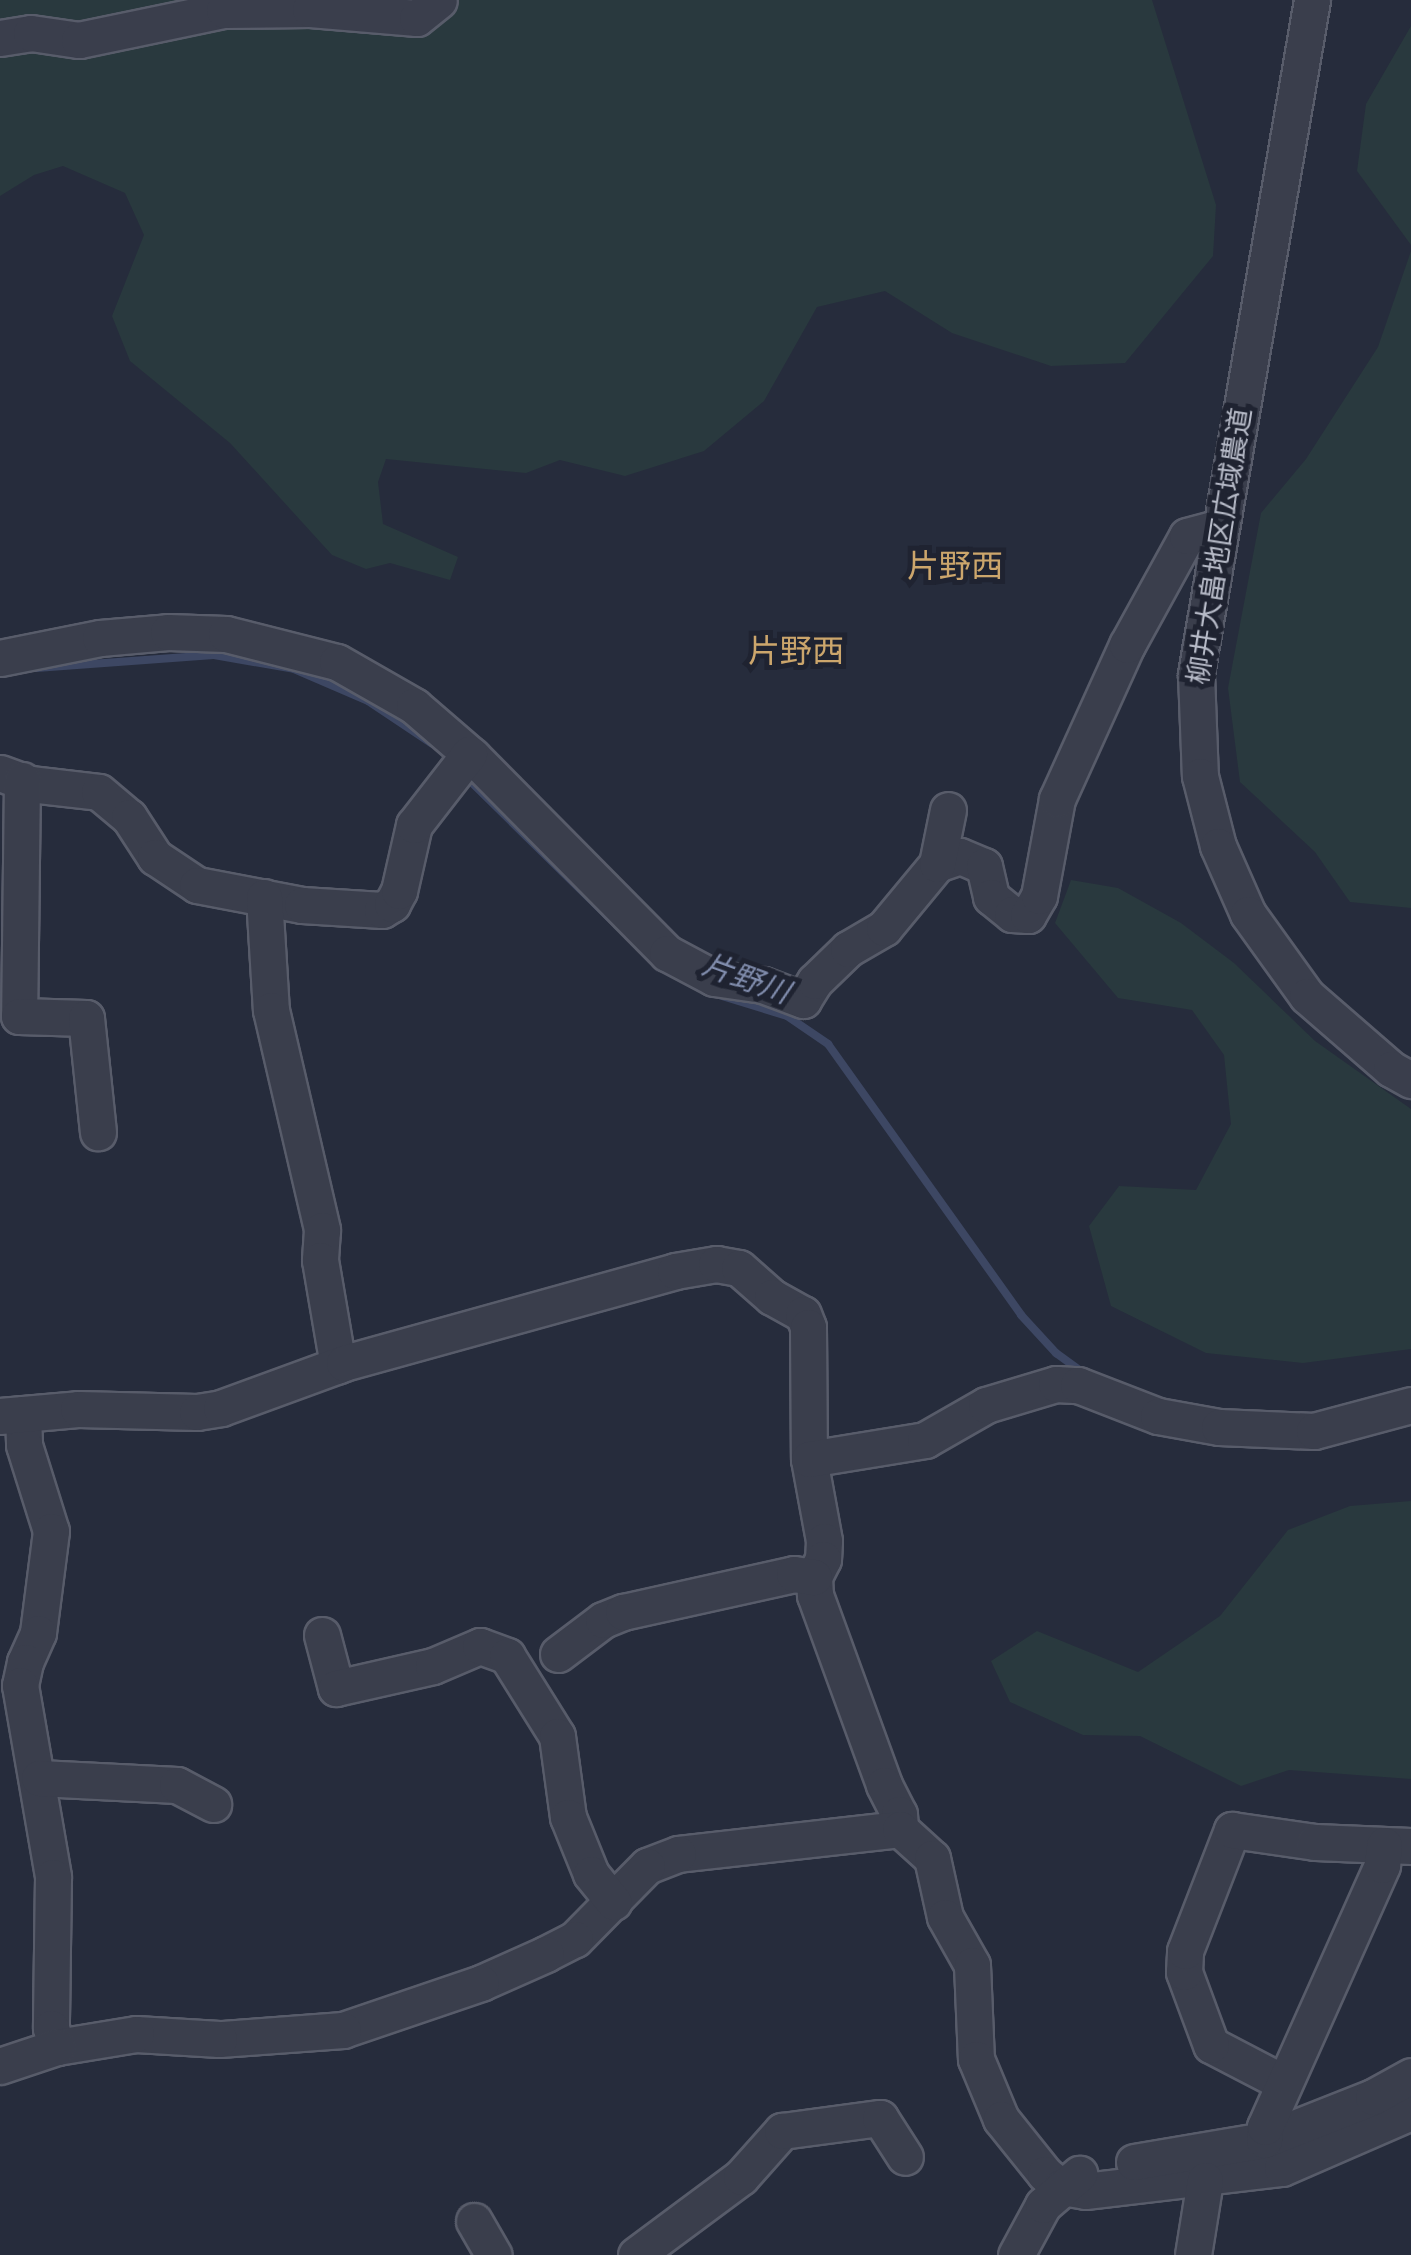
<!DOCTYPE html>
<html>
<head>
<meta charset="utf-8">
<style>
	body { margin:0 }
	#map { position:relative; width:1411px; height:2255px; overflow:hidden; background:#262c3c; font-family:Roboto,"Noto Sans JP",sans-serif }
	div>[style] { position:absolute }
	.green>* { inset:0; background:#29393e }
	.stream>* { height:8px; margin:-4px; padding:0 4px; transform-origin:4px; border-radius:4px; background:#3d4763 }
	.roads { filter:drop-shadow(2px 0 #585c6a) drop-shadow(-2px 0 #585c6a) drop-shadow(0 2px #585c6a) drop-shadow(0 -2px #585c6a) }
	.minor>* { height:35px; margin:-17.5px; padding:0 17.5px; transform-origin:17.5px; border-radius:17.5px; background:#3a3e4c }
	span { translate:-50% -50%; white-space:nowrap; text-align:center; line-height:1.15; -webkit-text-stroke:10px #1f2331; paint-order:stroke }
	.street-label { font-size:28px; color:#b6bac7 }
	.water-label { font-size:30px; color:#808cac; font-style:italic }
	.quarter-label { font-size:32px; color:#cca66c }
</style>
</head>
<body>
<div id="map">
	<div class="green">
		<div style="clip-path:polygon(0 0,1152px 0,1216px 205px,1213px 256px,1125px 363px,1051px 366px,952px 333px,885px 291px,817px 307px,764px 401px,704px 451px,625px 476px,560px 460px,526px 473px,386px 459px,378px 482px,383px 524px,458px 557px,450px 580px,390px 563px,366px 569px,332px 555px,230px 443px,130px 361px,112px 316px,144px 235px,125px 193px,63px 166px,34px 175px,0 196px)"></div>
		<div style="clip-path:polygon(1411px 26px,1411px 245px,1357px 171px,1366px 104px)"></div>
		<div style="clip-path:polygon(1411px 251px,1411px 908px,1350px 902px,1315px 852px,1240px 782px,1228px 688px,1261px 513px,1306px 459px,1378px 347px)"></div>
		<div style="clip-path:polygon(1071px 880px,1118px 888px,1181px 923px,1234px 963px,1315px 1041px,1411px 1109px,1411px 1349px,1303px 1363px,1206px 1353px,1111px 1306px,1089px 1226px,1119px 1186px,1196px 1190px,1231px 1124px,1224px 1055px,1192px 1010px,1118px 998px,1055px 923px)"></div>
		<div style="clip-path:polygon(1411px 1501px,1411px 1779px,1289px 1770px,1241px 1786px,1140px 1736px,1083px 1735px,1010px 1702px,991px 1661px,1037px 1631px,1138px 1672px,1220px 1616px,1288px 1530px,1350px 1506px)"></div>
	</div>
	<div class="stream">
		<div style="left:36px;top:668px;width:178px;rotate:-4.2deg"></div>
		<div style="left:214px;top:655px;width:81px;rotate:9.9deg"></div>
		<div style="left:294px;top:669px;width:81px;rotate:23.4deg"></div>
		<div style="left:368px;top:701px;width:76px;rotate:33.7deg"></div>
		<div style="left:466px;top:777px;width:251px;rotate:44.5deg"></div>
		<div style="left:722px;top:996px;width:68px;rotate:17.1deg"></div>
		<div style="left:787px;top:1016px;width:50px;rotate:34.3deg"></div>
		<div style="left:828px;top:1044px;width:333px;rotate:54.5deg"></div>
		<div style="left:1021px;top:1315px;width:52px;rotate:47.4deg"></div>
		<div style="left:1056px;top:1353px;width:34px;rotate:36deg"></div>
	</div>
	<div class="roads">
		<div class="minor">
			<div style="left:1312px;top:0;width:684px;rotate:99.77deg"></div>
			<div style="left:1196px;top:674px;width:102px;rotate:87.8deg"></div>
			<div style="left:1200px;top:776px;width:72px;rotate:75.6deg"></div>
			<div style="left:1218px;top:846px;width:74px;rotate:66.2deg"></div>
			<div style="left:1248px;top:914px;width:101px;rotate:54.3deg"></div>
			<div style="left:1307px;top:996px;width:111px;rotate:41deg"></div>
			<div style="left:1391px;top:1069px;width:23px;rotate:29deg"></div>
			<div style="left:0;top:38px;width:31px;rotate:-9deg"></div>
			<div style="left:31px;top:33px;width:49px;rotate:8.3deg"></div>
			<div style="left:79px;top:40px;width:148px;rotate:-11.7deg"></div>
			<div style="left:224px;top:10px;width:86px;rotate:-0.7deg"></div>
			<div style="left:310px;top:9px;width:107px;rotate:4.8deg"></div>
			<div style="left:417px;top:18px;width:28px;rotate:-39deg"></div>
			<div style="left:0;top:658px;width:102px;rotate:-11.3deg"></div>
			<div style="left:100px;top:638px;width:68px;rotate:-5deg"></div>
			<div style="left:168px;top:632px;width:58px;rotate:2deg"></div>
			<div style="left:226px;top:634px;width:114px;rotate:14.2deg"></div>
			<div style="left:337px;top:662px;width:89px;rotate:29.7deg"></div>
			<div style="left:414px;top:706px;width:78px;rotate:40.8deg"></div>
			<div style="left:473px;top:757px;width:276px;rotate:45.3deg"></div>
			<div style="left:667px;top:953px;width:53px;rotate:28deg"></div>
			<div style="left:714px;top:978px;width:49px;rotate:8.1deg"></div>
			<div style="left:763px;top:985px;width:43px;rotate:20.6deg"></div>
			<div style="left:803px;top:1000px;width:22px;rotate:-58deg"></div>
			<div style="left:815px;top:981px;width:46px;rotate:-44.1deg"></div>
			<div style="left:848px;top:949px;width:42px;rotate:-30.3deg"></div>
			<div style="left:884px;top:928px;width:83px;rotate:-50.4deg"></div>
			<div style="left:937px;top:864px;width:24px;rotate:-19deg"></div>
			<div style="left:960px;top:856px;width:26px;rotate:23deg"></div>
			<div style="left:984px;top:866px;width:32px;rotate:77deg"></div>
			<div style="left:991px;top:897px;width:27px;rotate:39deg"></div>
			<div style="left:1012px;top:914px;width:16px;rotate:4deg"></div>
			<div style="left:1028px;top:915px;width:22px;rotate:-60deg"></div>
			<div style="left:1039px;top:896px;width:99px;rotate:-79.5deg"></div>
			<div style="left:1057px;top:799px;width:169px;rotate:-65.6deg"></div>
			<div style="left:1127px;top:645px;width:124px;rotate:-61.2deg"></div>
			<div style="left:1187px;top:536px;width:34px;rotate:-15deg"></div>
			<div style="left:0;top:773px;width:32px;rotate:20deg"></div>
			<div style="left:30px;top:784px;width:69px;rotate:6.6deg"></div>
			<div style="left:99px;top:792px;width:39px;rotate:40deg"></div>
			<div style="left:129px;top:817px;width:48px;rotate:57deg"></div>
			<div style="left:155px;top:857px;width:50px;rotate:33.7deg"></div>
			<div style="left:197px;top:885px;width:107px;rotate:10.8deg"></div>
			<div style="left:302px;top:905px;width:80px;rotate:3.6deg"></div>
			<div style="left:382px;top:910px;width:12px;rotate:-31deg"></div>
			<div style="left:392px;top:904px;width:15px;rotate:-62deg"></div>
			<div style="left:399px;top:891px;width:68px;rotate:-77.2deg"></div>
			<div style="left:414px;top:825px;width:90px;rotate:-52.2deg"></div>
			<div style="left:22px;top:780px;width:236px;rotate:90.7deg"></div>
			<div style="left:19px;top:1016px;width:67px;rotate:1.7deg"></div>
			<div style="left:86px;top:1018px;width:115px;rotate:84deg"></div>
			<div style="left:937px;top:864px;width:55px;rotate:-78.5deg"></div>
			<div style="left:264px;top:897px;width:113px;rotate:86.5deg"></div>
			<div style="left:271px;top:1010px;width:226px;rotate:76.9deg"></div>
			<div style="left:322px;top:1230px;width:30px;rotate:94deg"></div>
			<div style="left:320px;top:1260px;width:107px;rotate:80.3deg"></div>
			<div style="left:23px;top:1414px;width:31px;rotate:88deg"></div>
			<div style="left:24px;top:1445px;width:90px;rotate:72.6deg"></div>
			<div style="left:51px;top:1531px;width:103px;rotate:97.3deg"></div>
			<div style="left:38px;top:1633px;width:32px;rotate:114deg"></div>
			<div style="left:25px;top:1662px;width:24px;rotate:102deg"></div>
			<div style="left:20px;top:1685px;width:195px;rotate:80.2deg"></div>
			<div style="left:53px;top:1877px;width:151px;rotate:90.8deg"></div>
			<div style="left:51px;top:2028px;width:20px;rotate:72deg"></div>
			<div style="left:0;top:1416px;width:78px;rotate:-5.1deg"></div>
			<div style="left:78px;top:1409px;width:119px;rotate:1.4deg"></div>
			<div style="left:197px;top:1412px;width:24px;rotate:-9deg"></div>
			<div style="left:221px;top:1408px;width:131px;rotate:-20.1deg"></div>
			<div style="left:344px;top:1363px;width:344px;rotate:-15.5deg"></div>
			<div style="left:675px;top:1271px;width:42px;rotate:-9.7deg"></div>
			<div style="left:716px;top:1264px;width:23px;rotate:10deg"></div>
			<div style="left:739px;top:1268px;width:44px;rotate:41.3deg"></div>
			<div style="left:772px;top:1297px;width:35px;rotate:29deg"></div>
			<div style="left:803px;top:1314px;width:14px;rotate:69deg"></div>
			<div style="left:808px;top:1327px;width:132px;rotate:89.6deg"></div>
			<div style="left:809px;top:1459px;width:83px;rotate:79.6deg"></div>
			<div style="left:824px;top:1541px;width:18px;rotate:93deg"></div>
			<div style="left:823px;top:1559px;width:20px;rotate:117deg"></div>
			<div style="left:814px;top:1577px;width:18px;rotate:87deg"></div>
			<div style="left:815px;top:1595px;width:202px;rotate:70deg"></div>
			<div style="left:884px;top:1785px;width:33px;rotate:63deg"></div>
			<div style="left:899px;top:1814px;width:15px;rotate:86deg"></div>
			<div style="left:900px;top:1829px;width:223px;rotate:173.6deg"></div>
			<div style="left:678px;top:1854px;width:33px;rotate:159deg"></div>
			<div style="left:647px;top:1866px;width:103px;rotate:134.6deg"></div>
			<div style="left:575px;top:1939px;width:33px;rotate:153deg"></div>
			<div style="left:546px;top:1954px;width:71px;rotate:156deg"></div>
			<div style="left:481px;top:1983px;width:146px;rotate:161.2deg"></div>
			<div style="left:343px;top:2030px;width:124px;rotate:175.8deg"></div>
			<div style="left:219px;top:2039px;width:83px;rotate:-176.6deg"></div>
			<div style="left:136px;top:2034px;width:80px;rotate:170.7deg"></div>
			<div style="left:57px;top:2047px;width:60px;rotate:161.6deg"></div>
			<div style="left:809px;top:1459px;width:118px;rotate:-9.3deg"></div>
			<div style="left:925px;top:1440px;width:70px;rotate:-29.8deg"></div>
			<div style="left:986px;top:1405px;width:73px;rotate:-16.7deg"></div>
			<div style="left:1056px;top:1384px;width:22px;rotate:3deg"></div>
			<div style="left:1078px;top:1385px;width:86px;rotate:21.2deg"></div>
			<div style="left:1158px;top:1416px;width:62px;rotate:10.2deg"></div>
			<div style="left:1219px;top:1427px;width:95px;rotate:2.4deg"></div>
			<div style="left:1314px;top:1431px;width:100px;rotate:-15deg"></div>
			<div style="left:322px;top:1635px;width:55px;rotate:75.2deg"></div>
			<div style="left:336px;top:1688px;width:99px;rotate:-12.8deg"></div>
			<div style="left:433px;top:1666px;width:51px;rotate:-23.1deg"></div>
			<div style="left:480px;top:1646px;width:29px;rotate:20deg"></div>
			<div style="left:507px;top:1656px;width:94px;rotate:58deg"></div>
			<div style="left:557px;top:1736px;width:82px;rotate:82.3deg"></div>
			<div style="left:568px;top:1817px;width:61px;rotate:68deg"></div>
			<div style="left:591px;top:1874px;width:36px;rotate:51deg"></div>
			<div style="left:558px;top:1654px;width:56px;rotate:-37.1deg"></div>
			<div style="left:603px;top:1620px;width:22px;rotate:-22deg"></div>
			<div style="left:623px;top:1612px;width:175px;rotate:-12.5deg"></div>
			<div style="left:794px;top:1574px;width:20px;rotate:9deg"></div>
			<div style="left:39px;top:1778px;width:138px;rotate:2.9deg"></div>
			<div style="left:177px;top:1785px;width:41px;rotate:27.8deg"></div>
			<div style="left:900px;top:1829px;width:43px;rotate:42.2deg"></div>
			<div style="left:932px;top:1858px;width:60px;rotate:77.6deg"></div>
			<div style="left:945px;top:1917px;width:55px;rotate:60.6deg"></div>
			<div style="left:972px;top:1965px;width:94px;rotate:87.6deg"></div>
			<div style="left:976px;top:2059px;width:65px;rotate:67.4deg"></div>
			<div style="left:1001px;top:2119px;width:70px;rotate:51.3deg"></div>
			<div style="left:1045px;top:2174px;width:21px;rotate:39deg"></div>
			<div style="left:1061px;top:2187px;width:24px;rotate:9deg"></div>
			<div style="left:1085px;top:2191px;width:198px;rotate:-6.7deg"></div>
			<div style="left:1282px;top:2168px;width:141px;rotate:-23.5deg"></div>
			<div style="left:1284px;top:2083px;width:82px;rotate:-152.5deg"></div>
			<div style="left:1211px;top:2045px;width:78px;rotate:-110.3deg"></div>
			<div style="left:1184px;top:1972px;width:21px;rotate:-87deg"></div>
			<div style="left:1185px;top:1951px;width:130px;rotate:-68.8deg"></div>
			<div style="left:1232px;top:1830px;width:84px;rotate:8.2deg"></div>
			<div style="left:1315px;top:1842px;width:96px;rotate:2.4deg"></div>
			<div style="left:1264px;top:2140px;width:117px;rotate:-21.5deg"></div>
			<div style="left:1373px;top:2097px;width:43px;rotate:-28.9deg"></div>
			<div style="left:1134px;top:2162px;width:132px;rotate:-9.6deg"></div>
			<div style="left:1264px;top:2140px;width:13px;rotate:-86deg"></div>
			<div style="left:1265px;top:2127px;width:287px;rotate:-65.9deg"></div>
			<div style="left:1382px;top:1865px;width:20px;rotate:-84deg"></div>
			<div style="left:474px;top:2221px;width:39px;rotate:60deg"></div>
			<div style="left:636px;top:2255px;width:131px;rotate:-36.6deg"></div>
			<div style="left:741px;top:2177px;width:62px;rotate:-48.3deg"></div>
			<div style="left:782px;top:2131px;width:99px;rotate:-7.6deg"></div>
			<div style="left:880px;top:2118px;width:46px;rotate:57.3deg"></div>
			<div style="left:1016px;top:2255px;width:57px;rotate:-61.6deg"></div>
			<div style="left:1043px;top:2205px;width:48px;rotate:-40.7deg"></div>
			<div style="left:1193px;top:2255px;width:76px;rotate:-80.9deg"></div>
		</div>
	</div>
	<div class="street-label">
		<span style="left:1220px;top:546px;rotate:-81deg">柳井大畠地区広域農道</span>
	</div>
	<div class="water-label">
		<span style="left:746px;top:979px;rotate:20deg">片野川</span>
	</div>
	<div class="quarter-label">
		<span style="left:955px;top:566px">片野西</span>
		<span style="left:796px;top:651px">片野西</span>
	</div>
</div>
</body>
</html>
